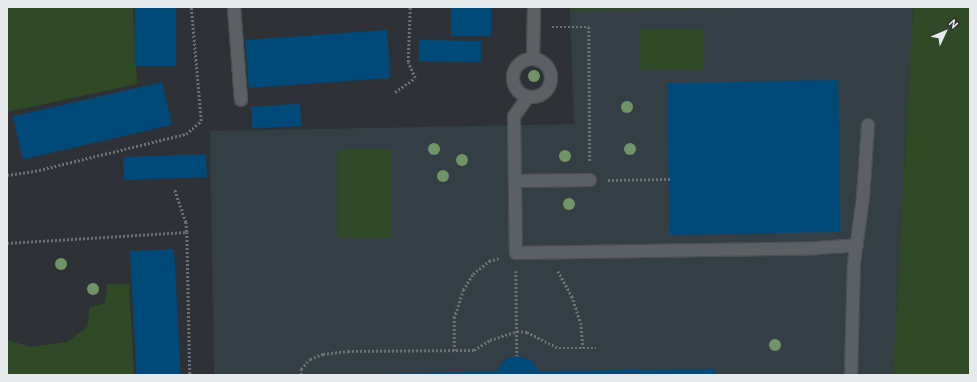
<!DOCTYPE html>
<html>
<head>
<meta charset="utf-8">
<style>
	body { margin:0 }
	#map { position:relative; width:977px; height:382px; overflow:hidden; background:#2e3236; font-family:Cabin,sans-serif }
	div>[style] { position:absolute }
	.built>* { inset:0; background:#343e45 }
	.green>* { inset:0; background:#304926; transform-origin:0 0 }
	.building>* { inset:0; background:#004a7a; transform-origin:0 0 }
	.path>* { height:2.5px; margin-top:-1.25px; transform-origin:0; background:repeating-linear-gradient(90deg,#6d7074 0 2px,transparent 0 4px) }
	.roads { filter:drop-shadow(1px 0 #4c5054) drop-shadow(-1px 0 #4c5054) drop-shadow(0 1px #4c5054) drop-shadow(0 -1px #4c5054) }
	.lane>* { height:12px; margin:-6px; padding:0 6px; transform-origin:6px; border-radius:6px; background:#5b6065 }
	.street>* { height:12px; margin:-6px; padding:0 6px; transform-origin:6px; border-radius:6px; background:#5b6065 }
	.street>.ring { margin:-6px; padding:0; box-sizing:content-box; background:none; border:12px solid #5b6065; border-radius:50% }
	.trees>* { width:12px; height:12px; margin:-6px; border-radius:50%; background:#709466 }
	span { translate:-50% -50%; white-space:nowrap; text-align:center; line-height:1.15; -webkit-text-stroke:3.5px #2e3236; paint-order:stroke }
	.frame { position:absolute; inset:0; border:8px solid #e7eaed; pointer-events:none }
	.north { position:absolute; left:925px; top:12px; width:40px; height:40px; -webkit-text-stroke:3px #2e3236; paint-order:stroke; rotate:46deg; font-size:11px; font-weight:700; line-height:16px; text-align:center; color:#e7eaed }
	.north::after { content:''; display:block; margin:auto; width:14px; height:18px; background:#e7eaed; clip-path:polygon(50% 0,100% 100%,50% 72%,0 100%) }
</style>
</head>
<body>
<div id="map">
	<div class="built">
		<div style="clip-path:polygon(786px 7px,913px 7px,893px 375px,214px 375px,210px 131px,574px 124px,570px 11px)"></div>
	</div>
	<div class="green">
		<div style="clip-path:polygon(7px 7px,133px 7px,137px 84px,7px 112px)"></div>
		<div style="clip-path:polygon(570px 7px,786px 7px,570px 11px)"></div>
		<div style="clip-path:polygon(913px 7px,970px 7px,970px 375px,893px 375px)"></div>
		<div style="left:704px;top:29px;width:41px;height:64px;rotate:90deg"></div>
		<div style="left:338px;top:149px;width:53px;height:89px"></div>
		<div style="clip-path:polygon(107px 284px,129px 284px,134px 375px,7px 375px,7px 340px,31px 347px,67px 342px,87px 327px,90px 307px,105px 303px)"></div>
	</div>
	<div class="building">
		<div style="left:135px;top:7px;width:41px;height:59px"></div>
		<div style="left:451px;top:7px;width:40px;height:29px"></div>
		<div style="left:387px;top:30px;width:48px;height:142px;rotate:86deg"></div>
		<div style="left:419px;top:40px;width:62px;height:21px;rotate:1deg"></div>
		<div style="left:838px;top:80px;width:152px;height:171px;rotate:89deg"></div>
		<div style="left:162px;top:82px;width:44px;height:153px;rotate:77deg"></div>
		<div style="left:300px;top:104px;width:22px;height:49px;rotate:87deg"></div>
		<div style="left:206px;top:154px;width:23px;height:83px;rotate:88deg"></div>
		<div style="left:174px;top:249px;width:126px;height:44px;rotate:87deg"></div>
		<div style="clip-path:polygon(517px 356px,529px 359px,534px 363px,538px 371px,715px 369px,715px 375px,339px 375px,497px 371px,505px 359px)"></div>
	</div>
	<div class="path">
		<div style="left:552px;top:27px;width:37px"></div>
		<div style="left:589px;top:27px;width:134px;rotate:89.6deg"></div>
		<div style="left:395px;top:92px;width:24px;rotate:-35deg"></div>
		<div style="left:415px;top:78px;width:17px;rotate:-114deg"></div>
		<div style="left:408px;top:62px;width:55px;rotate:-87.9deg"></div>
		<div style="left:7px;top:175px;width:28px;rotate:-8deg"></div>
		<div style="left:35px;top:171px;width:155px;rotate:-13.8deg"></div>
		<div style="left:186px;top:134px;width:20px;rotate:-41deg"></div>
		<div style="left:201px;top:121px;width:114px;rotate:-95deg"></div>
		<div style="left:608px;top:180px;width:62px;rotate:-0.9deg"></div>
		<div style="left:175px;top:190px;width:34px;rotate:71deg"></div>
		<div style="left:186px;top:222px;width:10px;rotate:84deg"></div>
		<div style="left:187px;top:232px;width:143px;rotate:88.8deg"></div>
		<div style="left:7px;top:243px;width:180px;rotate:-3.5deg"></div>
		<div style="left:516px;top:271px;width:85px;rotate:89.3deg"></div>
		<div style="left:558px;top:271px;width:29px;rotate:61deg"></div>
		<div style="left:572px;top:296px;width:28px;rotate:72deg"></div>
		<div style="left:581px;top:323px;width:25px;rotate:85deg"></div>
		<div style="left:454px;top:351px;width:33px;rotate:-90deg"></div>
		<div style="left:454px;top:318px;width:29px;rotate:-72deg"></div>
		<div style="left:463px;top:290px;width:19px;rotate:-58deg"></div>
		<div style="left:473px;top:274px;width:21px;rotate:-39deg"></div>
		<div style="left:489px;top:261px;width:10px;rotate:-17deg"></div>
		<div style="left:301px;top:375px;width:6px;rotate:-90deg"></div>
		<div style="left:301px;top:369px;width:13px;rotate:-48deg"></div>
		<div style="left:310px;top:359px;width:14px;rotate:-21deg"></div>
		<div style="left:323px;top:354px;width:25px;rotate:-7deg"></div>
		<div style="left:348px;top:351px;width:126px;rotate:-0.5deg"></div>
		<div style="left:474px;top:350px;width:19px;rotate:-32deg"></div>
		<div style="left:490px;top:340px;width:28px;rotate:-18deg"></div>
		<div style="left:517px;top:331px;width:10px;rotate:6deg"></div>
		<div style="left:527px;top:332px;width:36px;rotate:27deg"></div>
		<div style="left:559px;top:348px;width:37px"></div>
	</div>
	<div class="roads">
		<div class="lane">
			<div style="left:234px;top:7px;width:93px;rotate:85.7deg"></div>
			<div style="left:528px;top:97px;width:24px;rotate:126deg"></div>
			<div style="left:514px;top:116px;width:137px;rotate:89.2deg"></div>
			<div style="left:516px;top:253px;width:302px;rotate:-0.9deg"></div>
			<div style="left:818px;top:248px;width:39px;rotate:-4deg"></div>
			<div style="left:515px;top:181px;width:75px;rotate:-0.8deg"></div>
			<div style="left:851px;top:375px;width:112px;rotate:-88.5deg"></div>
			<div style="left:854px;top:263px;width:67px;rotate:-82.2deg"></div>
			<div style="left:863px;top:197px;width:72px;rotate:-86deg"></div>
		</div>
		<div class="street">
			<div class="ring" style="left:513px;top:59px;width:26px;height:26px"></div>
			<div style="left:533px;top:59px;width:52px;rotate:-88.9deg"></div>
		</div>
	</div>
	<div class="trees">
		<div style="left:534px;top:76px"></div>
		<div style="left:627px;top:107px"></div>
		<div style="left:434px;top:149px"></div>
		<div style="left:630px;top:149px"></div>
		<div style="left:565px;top:156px"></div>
		<div style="left:462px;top:160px"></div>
		<div style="left:443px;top:176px"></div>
		<div style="left:569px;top:204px"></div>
		<div style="left:61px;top:264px"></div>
		<div style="left:93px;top:289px"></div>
		<div style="left:775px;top:345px"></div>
	</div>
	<div class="frame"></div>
	<div class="north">N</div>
</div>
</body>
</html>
